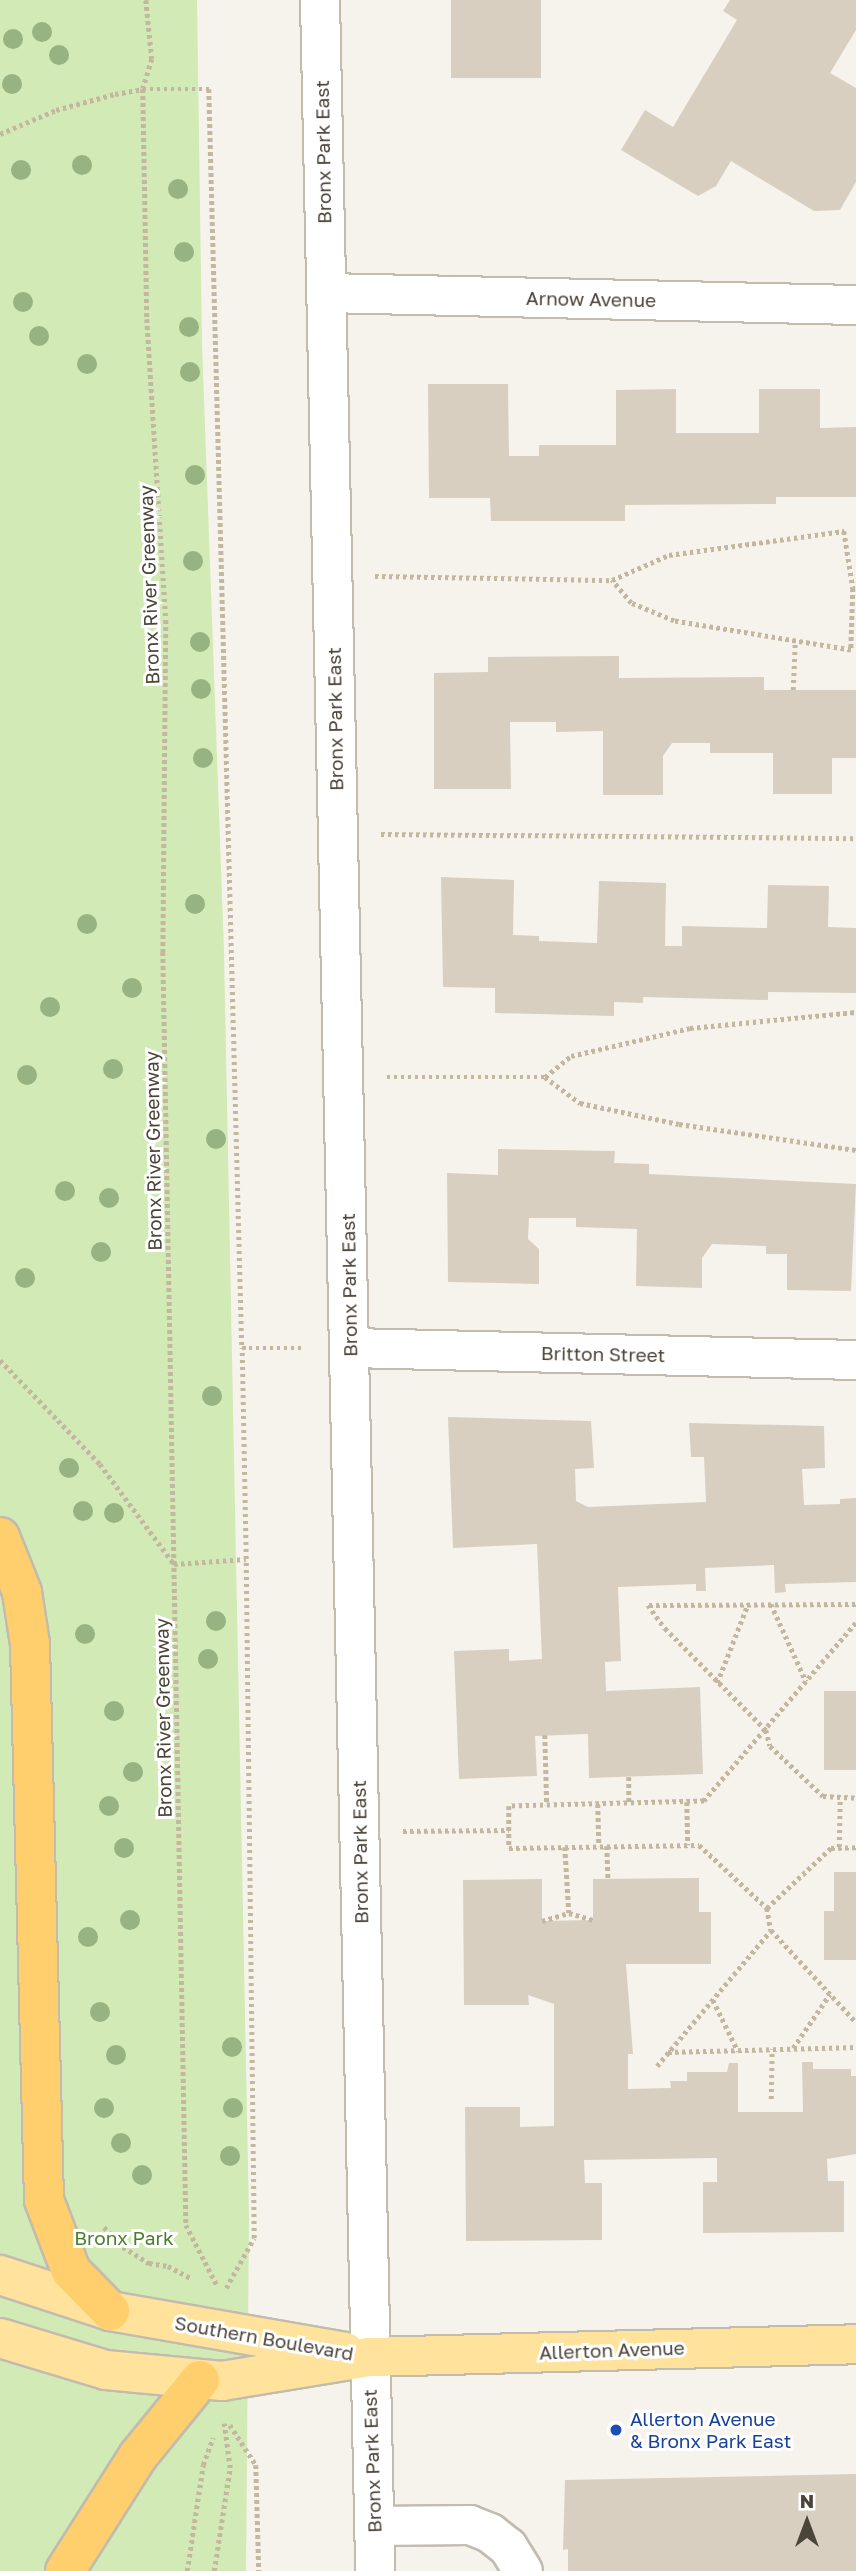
<!DOCTYPE html>
<html>
<head>
<meta charset="utf-8">
<style>
	body { margin:0 }
	#map { position:relative; width:856px; height:2571px; overflow:hidden; background:#f6f3ec; font-family:"Golos Text",sans-serif }
	div>[style] { position:absolute }
	.green>* { inset:0; background:#d2eab5 }
	.building>* { inset:0; background:#d8cfc1; transform-origin:0 0 }
	.path>* { height:4.5px; margin-top:-2.25px; transform-origin:0; background:repeating-linear-gradient(90deg,#c4b79f 0 3.5px,transparent 0 7px) }
	.roads { filter:drop-shadow(2px 0 #c2bbae) drop-shadow(-2px 0 #c2bbae) drop-shadow(0 2px #c2bbae) drop-shadow(0 -2px #c2bbae) }
	.minor>* { height:38px; margin:-19px; padding:0 19px; transform-origin:19px; border-radius:19px; background:#fff }
	.major>* { height:38px; margin:-19px; padding:0 19px; transform-origin:19px; border-radius:19px; background:#ffe39c }
	.highway>* { height:38px; margin:-19px; padding:0 19px; transform-origin:19px; border-radius:19px; background:#ffcf6e }
	.trees>* { width:20px; height:20px; margin:-10px; border-radius:50%; background:#97b381 }
	.dots>* { width:19px; height:19px; translate:-50% -50%; box-sizing:border-box; border:4px solid #fff; border-radius:50% }
	span { translate:-50% -50%; white-space:nowrap; text-align:center; line-height:1.15; -webkit-text-stroke:6px #fff; paint-order:stroke }
	.street-label { font-size:19px; color:#4b4439 }
	.park-label { font-size:19px; color:#4a7f2a }
	.transit-label { font-size:19px; color:#164399 }
	.left { translate:0 -50%; text-align:left }
	.north { position:absolute; left:772px; top:2487px; width:70px; height:70px; -webkit-text-stroke:5px #fff; paint-order:stroke; rotate:0deg; font-size:19px; font-weight:700; line-height:28px; text-align:center; color:#4b4439 }
	.north::after { content:''; display:block; margin:auto; width:24px; height:32px; background:#4b4439; clip-path:polygon(50% 0,100% 100%,50% 72%,0 100%) }
</style>
</head>
<body>
<div id="map">
	<div class="green">
		<div style="clip-path:polygon(0 0,197px 0,202px 343px,224px 951px,249px 2217px,246px 2571px,0 2571px)"></div>
	</div>
	<div class="building">
		<div style="left:451px;top:0;width:90px;height:78px"></div>
		<div style="clip-path:polygon(730px 0,856px 0,856px 30px,830px 73px,856px 88px,856px 182px,840px 210px,814px 211px,731px 161px,716px 186px,698px 196px,621px 150px,645px 110px,673px 127px,737px 20px,723px 11px)"></div>
		<div style="clip-path:polygon(428px 384px,508px 384px,509px 456px,539px 456px,539px 445px,616px 445px,616px 390px,676px 389px,676px 433px,759px 433px,759px 389px,820px 389px,820px 428px,856px 427px,856px 497px,776px 497px,776px 504px,625px 505px,625px 521px,491px 521px,490px 498px,429px 498px)"></div>
		<div style="clip-path:polygon(619px 656px,619px 678px,764px 677px,764px 690px,856px 690px,856px 758px,832px 758px,832px 794px,773px 794px,773px 753px,710px 753px,710px 743px,672px 743px,663px 756px,663px 795px,603px 795px,603px 731px,556px 732px,556px 722px,510px 722px,511px 789px,434px 789px,434px 673px,488px 672px,488px 657px)"></div>
		<div style="clip-path:polygon(441px 877px,514px 880px,513px 935px,539px 936px,539px 941px,597px 943px,599px 881px,666px 883px,665px 946px,682px 946px,682px 926px,767px 928px,768px 885px,829px 886px,828px 927px,856px 928px,856px 993px,768px 992px,768px 1000px,643px 997px,643px 1003px,614px 1002px,614px 1016px,495px 1013px,495px 988px,443px 987px)"></div>
		<div style="clip-path:polygon(498px 1149px,615px 1151px,614px 1163px,649px 1164px,649px 1174px,856px 1184px,851px 1291px,787px 1290px,787px 1254px,766px 1254px,766px 1246px,712px 1244px,702px 1258px,702px 1288px,636px 1286px,637px 1229px,576px 1227px,576px 1218px,529px 1218px,528px 1239px,539px 1249px,539px 1284px,448px 1282px,447px 1173px,498px 1175px)"></div>
		<div style="clip-path:polygon(448px 1417px,591px 1421px,594px 1468px,575px 1469px,576px 1501px,588px 1507px,706px 1502px,704px 1457px,691px 1457px,689px 1423px,824px 1426px,825px 1468px,802px 1469px,804px 1505px,840px 1504px,840px 1499px,856px 1498px,856px 1582px,785px 1584px,786px 1592px,775px 1593px,774px 1565px,705px 1568px,706px 1591px,696px 1591px,696px 1584px,618px 1587px,621px 1661px,605px 1662px,606px 1691px,700px 1687px,703px 1774px,589px 1778px,588px 1734px,535px 1736px,537px 1776px,459px 1779px,454px 1651px,509px 1649px,509px 1661px,542px 1659px,537px 1544px,453px 1548px)"></div>
		<div style="left:856px;top:1691px;width:79px;height:32px;rotate:90deg"></div>
		<div style="clip-path:polygon(834px 1872px,856px 1872px,856px 1960px,824px 1960px,824px 1911px,834px 1911px)"></div>
		<div style="clip-path:polygon(699px 1878px,699px 1912px,711px 1912px,711px 1964px,626px 1964px,633px 2054px,628px 2054px,628px 2089px,671px 2088px,670px 2081px,687px 2081px,687px 2072px,727px 2072px,729px 2063px,738px 2063px,738px 2112px,803px 2112px,802px 2062px,813px 2062px,813px 2069px,851px 2069px,851px 2076px,856px 2076px,856px 2154px,827px 2159px,828px 2181px,844px 2181px,844px 2232px,703px 2233px,703px 2182px,717px 2182px,717px 2158px,584px 2160px,585px 2183px,602px 2183px,602px 2240px,466px 2241px,465px 2107px,520px 2107px,520px 2127px,554px 2126px,554px 2004px,528px 1995px,529px 2005px,464px 2005px,463px 1880px,542px 1879px,542px 1921px,593px 1920px,593px 1879px)"></div>
		<div style="clip-path:polygon(856px 2474px,856px 2571px,568px 2571px,568px 2549px,563px 2550px,565px 2480px)"></div>
	</div>
	<div class="path">
		<div style="left:146px;top:0;width:59px;rotate:84.2deg"></div>
		<div style="left:152px;top:59px;width:31px;rotate:107deg"></div>
		<div style="left:143px;top:89px;width:230px;rotate:89deg"></div>
		<div style="left:147px;top:319px;width:302px;rotate:86.4deg"></div>
		<div style="left:166px;top:620px;width:332px;rotate:90.5deg"></div>
		<div style="left:163px;top:952px;width:1273px;rotate:88.96deg"></div>
		<div style="left:186px;top:2225px;width:68px;rotate:62.7deg"></div>
		<div style="left:0;top:134px;width:61px;rotate:-23.2deg"></div>
		<div style="left:56px;top:110px;width:61px;rotate:-15.2deg"></div>
		<div style="left:115px;top:94px;width:28px;rotate:-10deg"></div>
		<div style="left:143px;top:89px;width:66px"></div>
		<div style="left:209px;top:89px;width:1259px;rotate:88.5deg"></div>
		<div style="left:375px;top:576px;width:237px;rotate:1deg"></div>
		<div style="left:612px;top:580px;width:62px;rotate:-23.7deg"></div>
		<div style="left:669px;top:555px;width:177px;rotate:-7.8deg"></div>
		<div style="left:844px;top:531px;width:58px;rotate:81deg"></div>
		<div style="left:853px;top:588px;width:62px;rotate:91.8deg"></div>
		<div style="left:851px;top:650px;width:179px;rotate:-170.7deg"></div>
		<div style="left:674px;top:621px;width:47px;rotate:-157.3deg"></div>
		<div style="left:631px;top:603px;width:30px;rotate:-130deg"></div>
		<div style="left:793px;top:690px;width:48px;rotate:-87.6deg"></div>
		<div style="left:381px;top:834px;width:475px;rotate:0.5deg"></div>
		<div style="left:387px;top:1077px;width:158px"></div>
		<div style="left:545px;top:1077px;width:44px;rotate:36.6deg"></div>
		<div style="left:580px;top:1103px;width:101px;rotate:12deg"></div>
		<div style="left:679px;top:1124px;width:179px;rotate:8.4deg"></div>
		<div style="left:545px;top:1077px;width:33px;rotate:-39deg"></div>
		<div style="left:571px;top:1056px;width:122px;rotate:-13.2deg"></div>
		<div style="left:690px;top:1028px;width:167px;rotate:-5.5deg"></div>
		<div style="left:0;top:1360px;width:144px;rotate:46.1deg"></div>
		<div style="left:100px;top:1464px;width:124px;rotate:53.5deg"></div>
		<div style="left:174px;top:1564px;width:72px;rotate:-4deg"></div>
		<div style="left:246px;top:1559px;width:211px;rotate:-91.1deg"></div>
		<div style="left:242px;top:1348px;width:62px"></div>
		<div style="left:771px;top:1604px;width:85px;rotate:65.6deg"></div>
		<div style="left:648px;top:1605px;width:29px;rotate:54deg"></div>
		<div style="left:665px;top:1628px;width:144px;rotate:45.3deg"></div>
		<div style="left:766px;top:1730px;width:16px;rotate:76deg"></div>
		<div style="left:770px;top:1746px;width:73px;rotate:43.3deg"></div>
		<div style="left:823px;top:1796px;width:33px;rotate:3deg"></div>
		<div style="left:649px;top:1605px;width:207px;rotate:-0.3deg"></div>
		<div style="left:856px;top:1623px;width:234px;rotate:130.5deg"></div>
		<div style="left:704px;top:1801px;width:195px;rotate:178.5deg"></div>
		<div style="left:509px;top:1806px;width:42px;rotate:90deg"></div>
		<div style="left:509px;top:1848px;width:190px;rotate:-0.9deg"></div>
		<div style="left:699px;top:1845px;width:93px;rotate:42.8deg"></div>
		<div style="left:767px;top:1908px;width:22px;rotate:80deg"></div>
		<div style="left:771px;top:1930px;width:125px;rotate:47.3deg"></div>
		<div style="left:717px;top:1683px;width:85px;rotate:-68.6deg"></div>
		<div style="left:545px;top:1735px;width:70px;rotate:88.4deg"></div>
		<div style="left:629px;top:1777px;width:26px;rotate:90deg"></div>
		<div style="left:687px;top:1802px;width:43px;rotate:88.7deg"></div>
		<div style="left:598px;top:1804px;width:42px;rotate:88.6deg"></div>
		<div style="left:403px;top:1831px;width:106px;rotate:-0.5deg"></div>
		<div style="left:607px;top:1846px;width:32px;rotate:88deg"></div>
		<div style="left:565px;top:1847px;width:66px;rotate:86.5deg"></div>
		<div style="left:839px;top:1847px;width:49px;rotate:-88.8deg"></div>
		<div style="left:767px;top:1908px;width:88px;rotate:-43.2deg"></div>
		<div style="left:831px;top:1848px;width:25px;rotate:-2deg"></div>
		<div style="left:542px;top:1921px;width:28px;rotate:-17deg"></div>
		<div style="left:569px;top:1913px;width:25px;rotate:16deg"></div>
		<div style="left:713px;top:2000px;width:57px;rotate:63.9deg"></div>
		<div style="left:793px;top:2048px;width:65px;rotate:-55.6deg"></div>
		<div style="left:668px;top:2052px;width:188px;rotate:-1.5deg"></div>
		<div style="left:657px;top:2066px;width:177px;rotate:-50deg"></div>
		<div style="left:771px;top:2099px;width:50px;rotate:-88.9deg"></div>
		<div style="left:104px;top:2227px;width:28px;rotate:46deg"></div>
		<div style="left:123px;top:2247px;width:31px;rotate:32deg"></div>
		<div style="left:149px;top:2263px;width:19px;rotate:9deg"></div>
		<div style="left:168px;top:2266px;width:26px;rotate:28deg"></div>
		<div style="left:226px;top:2288px;width:57px;rotate:-60.8deg"></div>
		<div style="left:254px;top:2238px;width:678px;rotate:-90.68deg"></div>
		<div style="left:230px;top:2425px;width:48px;rotate:57deg"></div>
		<div style="left:256px;top:2465px;width:106px;rotate:88.4deg"></div>
		<div style="left:187px;top:2571px;width:107px;rotate:-81.4deg"></div>
		<div style="left:203px;top:2465px;width:29px;rotate:-70deg"></div>
		<div style="left:214px;top:2571px;width:104px;rotate:-81.2deg"></div>
		<div style="left:230px;top:2468px;width:45px;rotate:-97.6deg"></div>
	</div>
	<div class="roads">
		<div class="minor">
			<div style="left:320px;top:0;width:2572px;rotate:88.77deg"></div>
			<div style="left:326px;top:293px;width:530px;rotate:1.3deg"></div>
			<div style="left:351px;top:1348px;width:505px;rotate:1.36deg"></div>
			<div style="left:374px;top:2526px;width:96px;rotate:-0.6deg"></div>
			<div style="left:470px;top:2525px;width:22px;rotate:22deg"></div>
			<div style="left:490px;top:2533px;width:23px;rotate:38deg"></div>
			<div style="left:508px;top:2547px;width:28px;rotate:58deg"></div>
		</div>
		<div class="major">
			<div style="left:0;top:2275px;width:116px;rotate:18.1deg"></div>
			<div style="left:110px;top:2311px;width:239px;rotate:9.9deg"></div>
			<div style="left:0;top:2338px;width:111px;rotate:16.8deg"></div>
			<div style="left:106px;top:2370px;width:117px;rotate:5.4deg"></div>
			<div style="left:222px;top:2381px;width:149px;rotate:-9.3deg"></div>
			<div style="left:369px;top:2357px;width:487px;rotate:-1.5deg"></div>
		</div>
		<div class="highway">
			<div style="left:0;top:1537px;width:59px;rotate:68.2deg"></div>
			<div style="left:22px;top:1592px;width:53px;rotate:81.3deg"></div>
			<div style="left:30px;top:1644px;width:556px;rotate:88.56deg"></div>
			<div style="left:44px;top:2200px;width:76px;rotate:69.2deg"></div>
			<div style="left:71px;top:2271px;width:56px;rotate:45.7deg"></div>
			<div style="left:65px;top:2571px;width:136px;rotate:-57.6deg"></div>
			<div style="left:138px;top:2456px;width:98px;rotate:-50.8deg"></div>
		</div>
	</div>
	<div class="trees">
		<div style="left:42px;top:32px"></div>
		<div style="left:13px;top:39px"></div>
		<div style="left:59px;top:55px"></div>
		<div style="left:12px;top:84px"></div>
		<div style="left:82px;top:165px"></div>
		<div style="left:21px;top:170px"></div>
		<div style="left:178px;top:189px"></div>
		<div style="left:184px;top:252px"></div>
		<div style="left:23px;top:302px"></div>
		<div style="left:189px;top:327px"></div>
		<div style="left:39px;top:336px"></div>
		<div style="left:87px;top:364px"></div>
		<div style="left:190px;top:372px"></div>
		<div style="left:195px;top:475px"></div>
		<div style="left:193px;top:561px"></div>
		<div style="left:200px;top:642px"></div>
		<div style="left:201px;top:689px"></div>
		<div style="left:203px;top:758px"></div>
		<div style="left:195px;top:904px"></div>
		<div style="left:87px;top:924px"></div>
		<div style="left:132px;top:988px"></div>
		<div style="left:50px;top:1007px"></div>
		<div style="left:113px;top:1069px"></div>
		<div style="left:27px;top:1075px"></div>
		<div style="left:216px;top:1139px"></div>
		<div style="left:65px;top:1191px"></div>
		<div style="left:109px;top:1198px"></div>
		<div style="left:101px;top:1252px"></div>
		<div style="left:25px;top:1278px"></div>
		<div style="left:212px;top:1396px"></div>
		<div style="left:69px;top:1468px"></div>
		<div style="left:83px;top:1511px"></div>
		<div style="left:114px;top:1513px"></div>
		<div style="left:216px;top:1621px"></div>
		<div style="left:85px;top:1634px"></div>
		<div style="left:208px;top:1659px"></div>
		<div style="left:114px;top:1711px"></div>
		<div style="left:133px;top:1772px"></div>
		<div style="left:109px;top:1806px"></div>
		<div style="left:124px;top:1848px"></div>
		<div style="left:130px;top:1920px"></div>
		<div style="left:88px;top:1937px"></div>
		<div style="left:100px;top:2012px"></div>
		<div style="left:232px;top:2047px"></div>
		<div style="left:116px;top:2055px"></div>
		<div style="left:104px;top:2108px"></div>
		<div style="left:233px;top:2108px"></div>
		<div style="left:121px;top:2143px"></div>
		<div style="left:230px;top:2156px"></div>
		<div style="left:142px;top:2175px"></div>
	</div>
	<div class="dots">
		<div style="left:616px;top:2430px;background:#1a4fb4"></div>
	</div>
	<div class="street-label">
		<span style="left:323px;top:152px;rotate:-91deg">Bronx Park East</span>
		<span style="left:591px;top:299px;rotate:1deg">Arnow Avenue</span>
		<span style="left:149px;top:585px;rotate:-92deg">Bronx River Greenway</span>
		<span style="left:335px;top:719px;rotate:-91deg">Bronx Park East</span>
		<span style="left:153px;top:1151px;rotate:-91deg">Bronx River Greenway</span>
		<span style="left:349px;top:1285px;rotate:-91deg">Bronx Park East</span>
		<span style="left:603px;top:1354px;rotate:1deg">Britton Street</span>
		<span style="left:163px;top:1718px;rotate:-91deg">Bronx River Greenway</span>
		<span style="left:360px;top:1852px;rotate:-91deg">Bronx Park East</span>
		<span style="left:264px;top:2338px;rotate:10deg">Southern Boulevard</span>
		<span style="left:612px;top:2350px;rotate:-2deg">Allerton Avenue</span>
		<span style="left:372px;top:2461px;rotate:-92deg">Bronx Park East</span>
	</div>
	<div class="park-label">
		<span style="left:124px;top:2238px">Bronx Park</span>
	</div>
	<div class="transit-label">
		<span class="left" style="left:630px;top:2430px">Allerton Avenue<br>&amp; Bronx Park East</span>
	</div>
	<div class="north">N</div>
</div>
</body>
</html>
